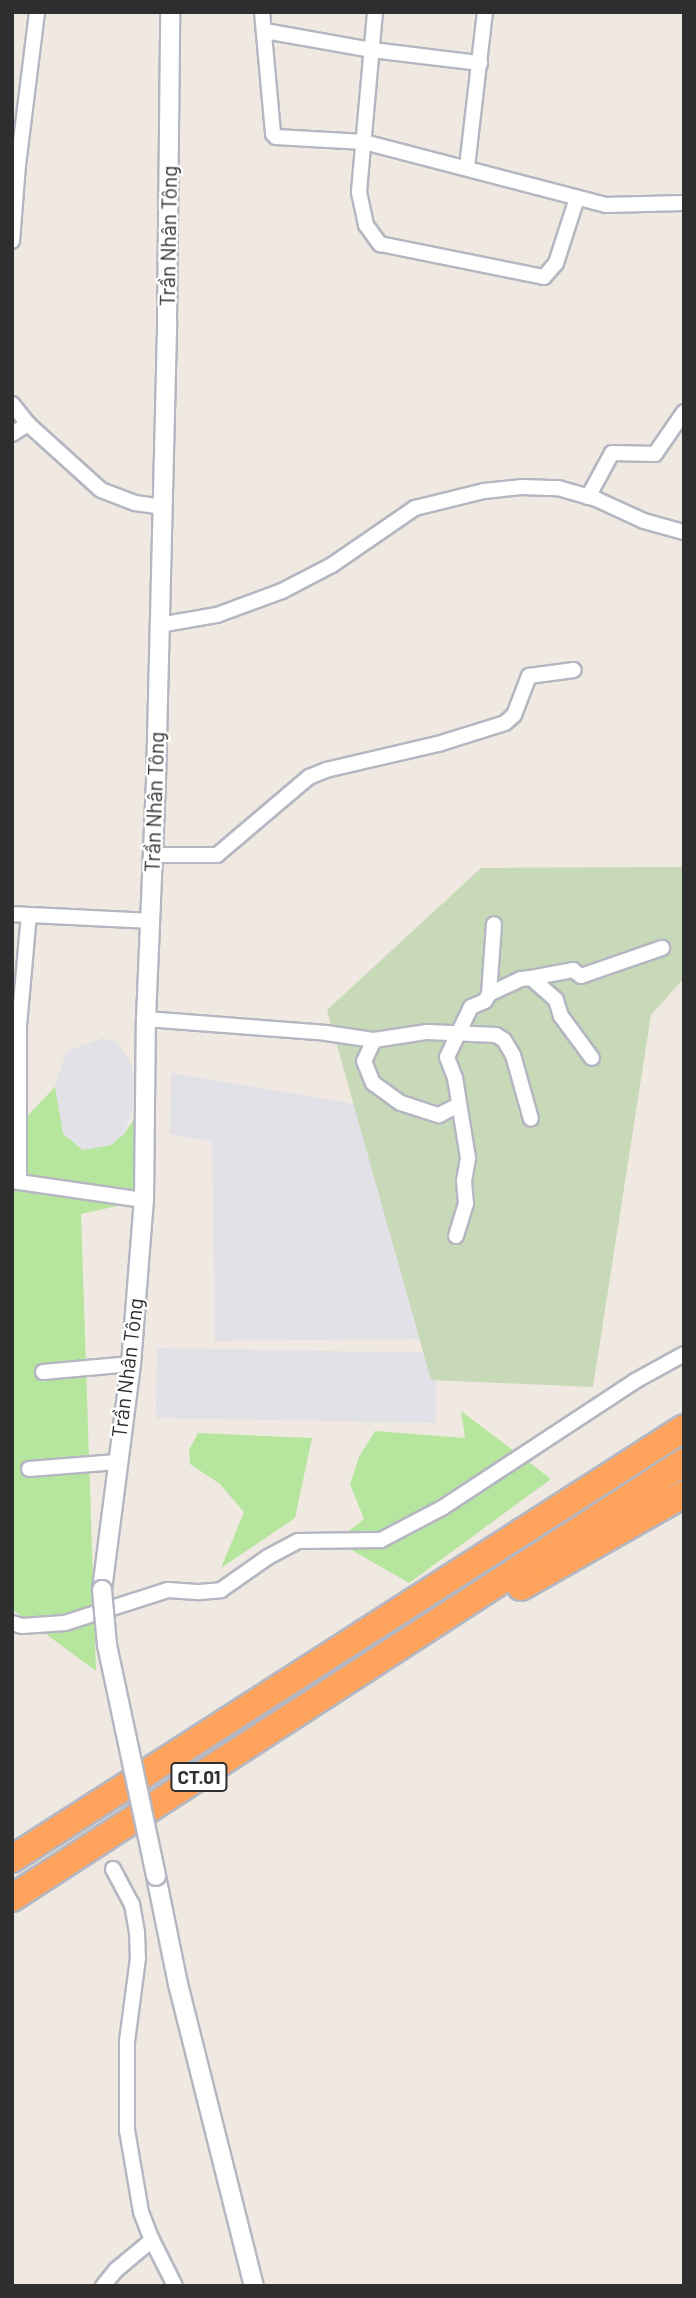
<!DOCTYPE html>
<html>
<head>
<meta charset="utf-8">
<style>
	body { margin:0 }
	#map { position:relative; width:696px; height:2298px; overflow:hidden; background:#efe9e1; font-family:Barlow,sans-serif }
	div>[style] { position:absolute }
	.industrial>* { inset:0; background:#e3e1e8; transform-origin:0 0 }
	.green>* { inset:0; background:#b6e59e }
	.cemetery>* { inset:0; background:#c8d9b8 }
	.roads { filter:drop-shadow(2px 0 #b4b7c1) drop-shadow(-2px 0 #b4b7c1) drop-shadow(0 2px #b4b7c1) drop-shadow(0 -2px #b4b7c1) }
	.minor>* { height:14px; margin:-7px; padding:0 7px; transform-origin:7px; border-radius:7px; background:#fff }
	.tertiary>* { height:18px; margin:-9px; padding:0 9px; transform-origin:9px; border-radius:9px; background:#fff }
	.motorway>* { height:26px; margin:-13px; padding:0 13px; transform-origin:13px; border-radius:13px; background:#ffa35c }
	.bridges { filter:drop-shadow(2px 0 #b4b7c1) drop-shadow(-2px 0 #b4b7c1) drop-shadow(0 2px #b4b7c1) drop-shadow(0 -2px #b4b7c1) }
	.tertiary-bridge>* { height:18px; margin:-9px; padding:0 9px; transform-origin:9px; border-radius:9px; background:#fff }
	span { translate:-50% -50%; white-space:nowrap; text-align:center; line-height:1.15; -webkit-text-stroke:5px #fff; paint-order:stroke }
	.shield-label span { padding:2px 5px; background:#fff; border:2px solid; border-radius:5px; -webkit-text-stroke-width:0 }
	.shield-label { font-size:19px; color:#2e2e2e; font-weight:700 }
	.street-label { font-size:21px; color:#2e2e2e }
	.frame { position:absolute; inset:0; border:14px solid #2e2e2e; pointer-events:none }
</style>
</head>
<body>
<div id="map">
	<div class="industrial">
		<div style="clip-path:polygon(103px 1038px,117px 1042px,129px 1060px,139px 1090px,124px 1134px,111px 1145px,83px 1150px,63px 1134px,50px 1101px,66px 1052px)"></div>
		<div style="clip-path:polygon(171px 1073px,390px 1110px,421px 1339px,215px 1341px,212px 1142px,170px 1134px)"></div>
		<div style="left:157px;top:1348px;width:280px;height:70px;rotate:1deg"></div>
	</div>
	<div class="green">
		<div style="clip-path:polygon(55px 1087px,63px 1134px,83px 1150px,111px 1145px,124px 1134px,139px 1112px,144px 1200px,81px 1214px,96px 1671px,12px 1609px,12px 1132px)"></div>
		<div style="clip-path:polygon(461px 1411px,551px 1479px,409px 1583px,336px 1541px,364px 1519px,350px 1484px,359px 1457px,375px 1431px,465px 1438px)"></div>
		<div style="clip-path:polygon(198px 1433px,312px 1438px,295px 1518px,221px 1568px,244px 1512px,220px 1484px,190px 1464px,189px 1450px)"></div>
	</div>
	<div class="cemetery">
		<div style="clip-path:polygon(684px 867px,684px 978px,651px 1015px,593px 1387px,431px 1380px,327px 1010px,481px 868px)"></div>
	</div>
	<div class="roads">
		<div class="minor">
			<div style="left:262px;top:12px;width:122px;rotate:84.8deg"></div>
			<div style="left:273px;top:134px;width:4px;rotate:45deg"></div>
			<div style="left:276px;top:137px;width:88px;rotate:3.3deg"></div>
			<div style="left:364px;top:142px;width:250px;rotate:14.6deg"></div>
			<div style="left:606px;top:205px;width:78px;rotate:-1.5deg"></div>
			<div style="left:375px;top:12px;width:181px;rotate:95.1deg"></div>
			<div style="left:359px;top:192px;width:34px;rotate:78deg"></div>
			<div style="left:366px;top:225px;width:24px;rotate:54deg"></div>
			<div style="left:380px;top:244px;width:167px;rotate:11.4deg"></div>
			<div style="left:544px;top:277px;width:18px;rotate:-49deg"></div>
			<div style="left:556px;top:263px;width:68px;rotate:-72.1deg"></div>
			<div style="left:265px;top:31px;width:109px;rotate:10.1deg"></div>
			<div style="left:372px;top:50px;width:109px;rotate:6.9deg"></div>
			<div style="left:467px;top:167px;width:156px;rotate:-83.4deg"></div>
			<div style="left:12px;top:241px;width:76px;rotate:-85.5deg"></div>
			<div style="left:18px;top:165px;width:154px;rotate:-82.9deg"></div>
			<div style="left:12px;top:404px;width:26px;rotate:51deg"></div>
			<div style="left:28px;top:424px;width:98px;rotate:42.1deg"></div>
			<div style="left:101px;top:490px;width:36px;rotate:21deg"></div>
			<div style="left:135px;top:503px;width:27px;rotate:8deg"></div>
			<div style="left:12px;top:434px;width:19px;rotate:-32deg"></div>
			<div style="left:588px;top:497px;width:50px;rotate:-61.4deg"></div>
			<div style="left:612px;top:453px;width:43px;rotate:1.3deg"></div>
			<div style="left:655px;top:454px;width:51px;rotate:-55.4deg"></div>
			<div style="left:159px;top:625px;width:59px;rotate:-9.8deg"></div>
			<div style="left:217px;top:615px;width:69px;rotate:-20.3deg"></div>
			<div style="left:282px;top:591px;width:56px;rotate:-27.5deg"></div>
			<div style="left:332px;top:565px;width:101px;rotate:-34.5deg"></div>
			<div style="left:415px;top:508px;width:71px;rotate:-13.8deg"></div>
			<div style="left:484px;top:491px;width:37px;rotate:-6deg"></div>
			<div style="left:521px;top:487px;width:37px;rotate:2deg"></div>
			<div style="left:558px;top:488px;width:40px;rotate:16deg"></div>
			<div style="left:596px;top:499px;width:53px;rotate:24.6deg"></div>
			<div style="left:644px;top:521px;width:41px;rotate:15.4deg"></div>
			<div style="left:153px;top:855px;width:64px"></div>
			<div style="left:217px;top:855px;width:121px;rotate:-40.3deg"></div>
			<div style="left:309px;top:777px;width:18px;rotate:-22deg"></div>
			<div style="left:326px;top:770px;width:115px;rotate:-13.1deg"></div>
			<div style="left:438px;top:744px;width:70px;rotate:-17.4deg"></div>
			<div style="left:505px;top:723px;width:12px;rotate:-42deg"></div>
			<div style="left:514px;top:715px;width:42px;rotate:-69deg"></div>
			<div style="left:529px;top:676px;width:45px;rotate:-7.6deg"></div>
			<div style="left:12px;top:914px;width:138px;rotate:2.9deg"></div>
			<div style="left:531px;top:978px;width:43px;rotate:-10.8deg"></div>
			<div style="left:573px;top:970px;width:10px;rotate:37deg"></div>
			<div style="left:581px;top:976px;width:86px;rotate:-19.1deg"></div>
			<div style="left:489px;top:994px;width:35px;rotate:-25deg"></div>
			<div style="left:521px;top:979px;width:10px;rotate:-6deg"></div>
			<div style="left:531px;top:978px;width:33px;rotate:41deg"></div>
			<div style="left:556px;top:1000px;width:17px;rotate:73deg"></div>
			<div style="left:561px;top:1016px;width:52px;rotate:53.6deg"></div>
			<div style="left:146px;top:1019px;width:181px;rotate:4.4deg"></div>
			<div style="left:326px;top:1033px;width:49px;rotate:8.3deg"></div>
			<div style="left:374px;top:1040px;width:54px;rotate:-8.6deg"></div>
			<div style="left:427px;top:1032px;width:69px;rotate:2.5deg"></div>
			<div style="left:496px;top:1035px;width:9px;rotate:32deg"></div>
			<div style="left:504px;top:1040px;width:17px;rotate:59deg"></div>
			<div style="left:513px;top:1055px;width:66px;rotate:74.3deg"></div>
			<div style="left:374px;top:1040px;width:23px;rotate:115deg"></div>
			<div style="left:364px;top:1061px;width:24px;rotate:68deg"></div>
			<div style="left:373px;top:1083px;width:34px;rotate:36deg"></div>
			<div style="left:401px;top:1103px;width:40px;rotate:18deg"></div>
			<div style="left:439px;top:1115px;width:22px;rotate:-27deg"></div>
			<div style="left:12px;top:1181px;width:133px;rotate:8.2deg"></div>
			<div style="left:19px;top:1182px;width:156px;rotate:-90deg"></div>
			<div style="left:19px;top:1026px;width:111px;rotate:-84.9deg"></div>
			<div style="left:456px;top:1236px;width:34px;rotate:-73deg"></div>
			<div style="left:466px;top:1204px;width:23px;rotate:-95deg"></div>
			<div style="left:464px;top:1181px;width:23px;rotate:-80deg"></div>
			<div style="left:468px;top:1158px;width:81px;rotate:-99.2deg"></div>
			<div style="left:455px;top:1078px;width:22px;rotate:-111deg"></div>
			<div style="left:447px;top:1057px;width:55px;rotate:-64.4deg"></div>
			<div style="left:471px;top:1007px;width:15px;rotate:-23deg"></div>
			<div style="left:485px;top:1001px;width:8px;rotate:-60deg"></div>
			<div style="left:489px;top:994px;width:70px;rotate:-85.9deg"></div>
			<div style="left:43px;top:1372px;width:88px;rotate:-5.2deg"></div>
			<div style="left:29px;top:1469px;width:88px;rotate:-4.5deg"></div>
			<div style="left:12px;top:1623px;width:10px;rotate:17deg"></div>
			<div style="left:22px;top:1626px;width:43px;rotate:-4deg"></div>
			<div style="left:65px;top:1623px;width:108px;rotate:-17.8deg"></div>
			<div style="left:168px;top:1590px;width:32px;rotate:4deg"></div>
			<div style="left:200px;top:1592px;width:21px;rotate:-5deg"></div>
			<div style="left:221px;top:1590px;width:57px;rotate:-35.1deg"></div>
			<div style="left:268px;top:1557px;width:34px;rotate:-28deg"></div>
			<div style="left:298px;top:1541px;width:83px;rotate:-0.7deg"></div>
			<div style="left:381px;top:1540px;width:69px;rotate:-27.7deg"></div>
			<div style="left:442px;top:1508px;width:231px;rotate:-33.3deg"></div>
			<div style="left:635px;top:1381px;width:56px;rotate:-28.9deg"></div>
			<div style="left:113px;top:1869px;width:40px;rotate:62deg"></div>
			<div style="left:132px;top:1904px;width:28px;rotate:80deg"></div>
			<div style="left:137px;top:1932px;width:26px;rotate:88deg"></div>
			<div style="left:138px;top:1958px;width:84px;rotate:97.5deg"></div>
			<div style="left:127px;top:2041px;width:89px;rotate:90deg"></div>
			<div style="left:127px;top:2130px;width:83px;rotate:80.3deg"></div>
			<div style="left:141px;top:2212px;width:30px;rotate:69deg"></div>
			<div style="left:103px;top:2286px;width:21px;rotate:-51deg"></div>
			<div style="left:116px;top:2270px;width:47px;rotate:-39.8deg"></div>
			<div style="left:152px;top:2240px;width:51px;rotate:63.4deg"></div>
		</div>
		<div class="tertiary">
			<div style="left:102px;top:1590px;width:228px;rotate:-82.7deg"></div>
			<div style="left:131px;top:1364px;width:165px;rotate:-85.5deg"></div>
			<div style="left:144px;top:1200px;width:181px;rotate:-89.4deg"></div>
			<div style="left:146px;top:1019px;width:239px;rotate:-87.6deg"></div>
			<div style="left:156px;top:780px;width:459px;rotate:-88.6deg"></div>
			<div style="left:167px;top:321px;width:309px;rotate:-89.4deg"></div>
			<div style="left:156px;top:1876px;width:110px;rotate:78.5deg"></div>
			<div style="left:178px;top:1984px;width:311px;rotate:75.9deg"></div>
		</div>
		<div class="motorway">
			<div style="left:521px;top:1587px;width:188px;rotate:-29.7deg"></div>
			<div style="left:12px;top:1859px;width:798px;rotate:-32.67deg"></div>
			<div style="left:12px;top:1898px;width:801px;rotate:-32.98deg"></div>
		</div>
	</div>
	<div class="bridges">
		<div class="tertiary-bridge">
			<div style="left:102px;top:1590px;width:55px;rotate:84.8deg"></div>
			<div style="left:107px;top:1645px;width:236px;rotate:78deg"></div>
		</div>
	</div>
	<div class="shield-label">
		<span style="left:199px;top:1777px">CT.01</span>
	</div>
	<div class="street-label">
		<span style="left:168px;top:236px;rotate:-89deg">Trần Nhân Tông</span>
		<span style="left:154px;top:802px;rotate:-88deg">Trần Nhân Tông</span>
		<span style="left:127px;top:1368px;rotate:-83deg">Trần Nhân Tông</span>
	</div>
	<div class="frame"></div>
</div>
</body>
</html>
